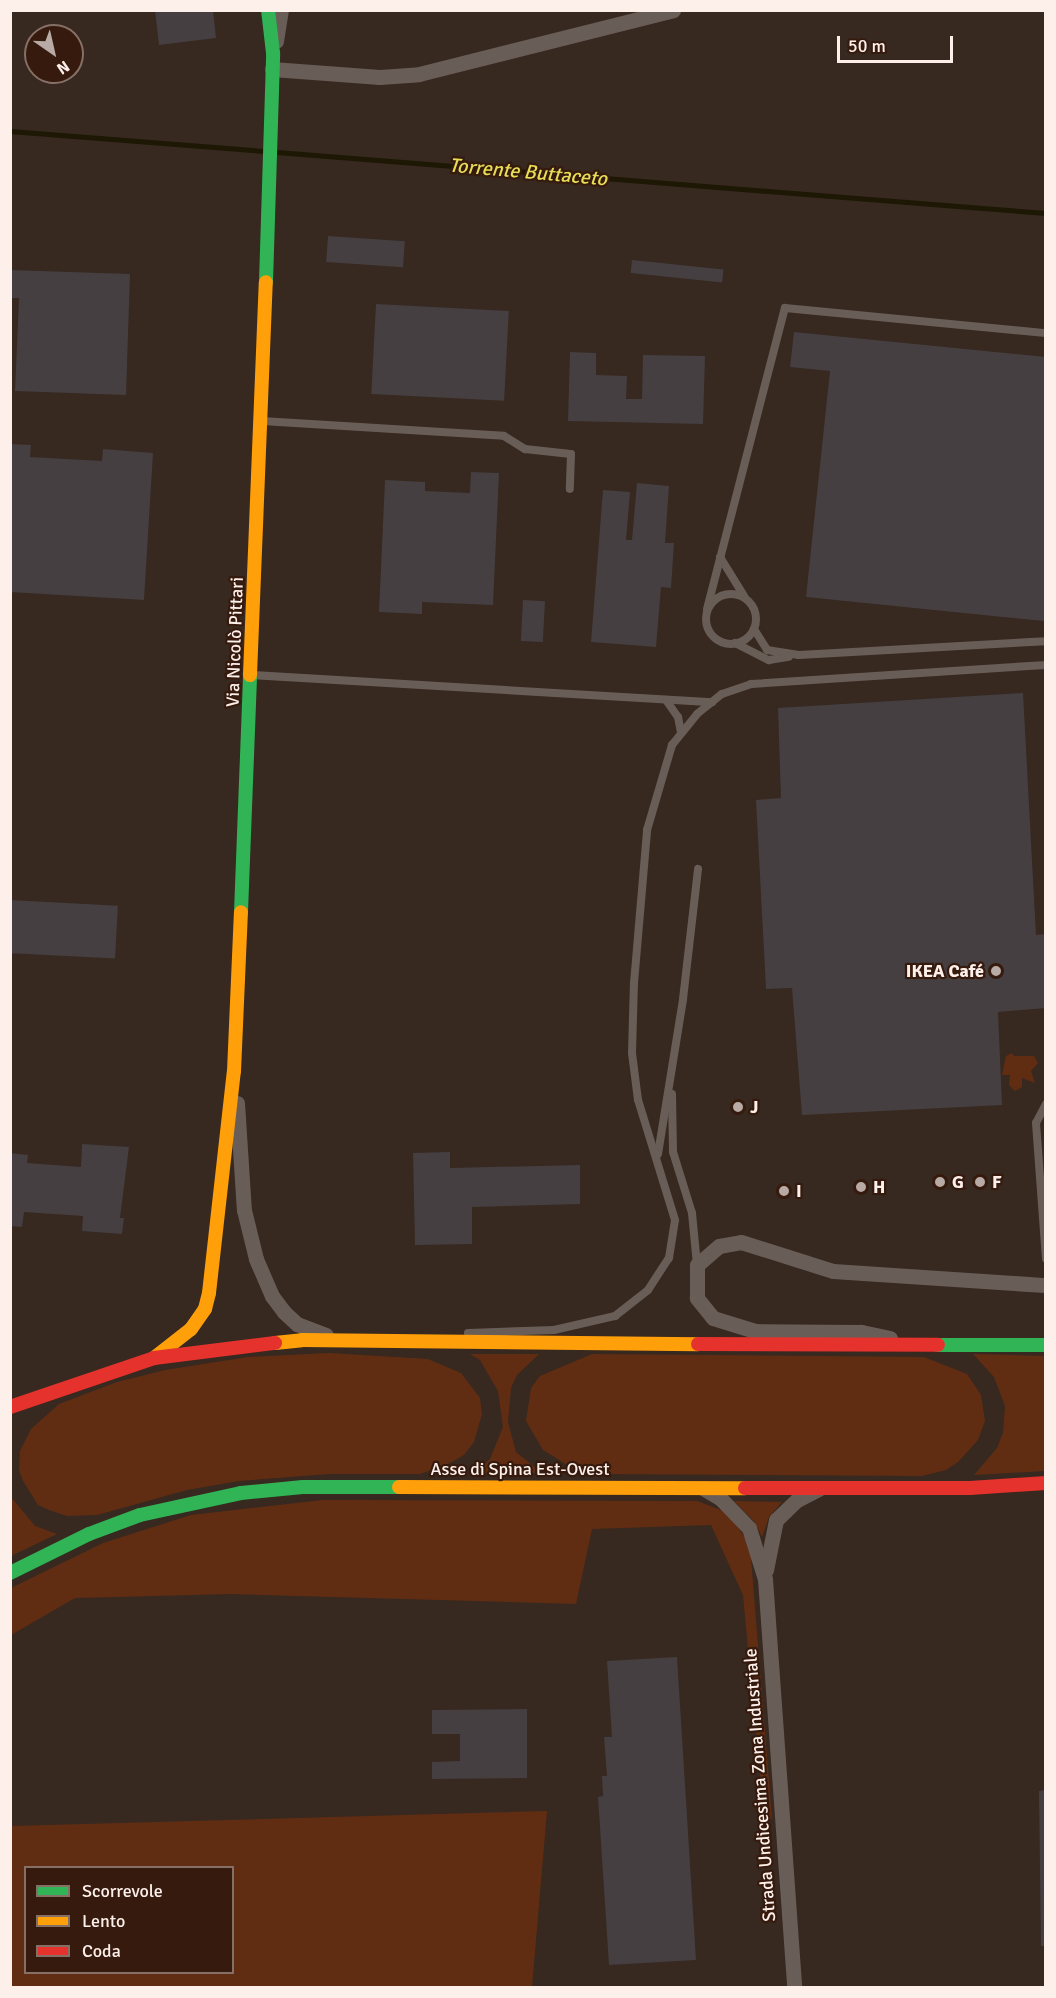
<!DOCTYPE html>
<html>
<head>
<meta charset="utf-8">
<style>
	body { margin:0 }
	#map { position:relative; width:1056px; height:1998px; overflow:hidden; background:#372820; font-family:Signika,sans-serif }
	div>[style] { position:absolute }
	.green>* { inset:0; background:#612d12 }
	.stream>* { height:4.5px; margin:-2.25px; padding:0 2.25px; transform-origin:2.25px; border-radius:2.25px; background:#1c1803 }
	.building>* { inset:0; background:#453f41; transform-origin:0 0 }
	.lane>* { height:8px; margin:-4px; padding:0 4px; transform-origin:4px; border-radius:4px; background:#695d57 }
	.lane>.ring { margin:-4px; padding:0; box-sizing:content-box; background:none; border:8px solid #695d57; border-radius:50% }
	.street>* { height:15px; margin:-7.5px; padding:0 7.5px; transform-origin:7.5px; border-radius:7.5px; background:#695d57 }
	.fast>* { height:14px; margin:-7px; padding:0 7px; transform-origin:7px; border-radius:7px; background:#30b455 }
	.slow>* { height:14px; margin:-7px; padding:0 7px; transform-origin:7px; border-radius:7px; background:#ff9f0a }
	.jam>* { height:14px; margin:-7px; padding:0 7px; transform-origin:7px; border-radius:7px; background:#e5322d }
	.dots>* { width:16px; height:16px; translate:-50% -50%; box-sizing:border-box; border:3px solid #361a0d; border-radius:50% }
	span { translate:-50% -50%; white-space:nowrap; text-align:center; line-height:1.15; -webkit-text-stroke:4.5px #361a0d; paint-order:stroke }
	.street-label { font-size:18px; color:#fdf0eb }
	.poi-label { font-size:18px; color:#fdf0eb; font-weight:700 }
	.right { translate:-100% -50%; text-align:right }
	.left { translate:0 -50%; text-align:left }
	.water-label { font-size:20px; color:#e7de58; font-style:italic }
	.frame { position:absolute; inset:0; border:12px solid #fdf0eb; pointer-events:none }
	.legend { position:absolute; left:24px; top:1866px; width:210px; height:108px; box-sizing:border-box; background:#361a0d; border:2px solid #867066; margin:0; padding:8px 10px; list-style:none; font-size:18px; color:#fdf0eb }
	.legend li { display:flex; align-items:center; gap:12px; height:30px }
	.legend b { width:30px; border:2px solid #867066 }
	.north { position:absolute; left:24px; top:24px; width:60px; height:60px; box-sizing:border-box; background:#361a0d; border:2px solid #867066; border-radius:50%; rotate:146deg; font-size:16px; font-weight:700; line-height:24px; text-align:center; color:#fdf0eb }
	.north::after { content:''; display:block; margin:auto; width:21px; height:27px; background:#b8aaa4; clip-path:polygon(50% 0,100% 100%,50% 72%,0 100%) }
	.scale { position:absolute; left:837px; top:36px; width:116px; height:27px; box-sizing:border-box; border:3px solid #fdf0eb; border-top:0; padding-left:8px; font-size:18px; line-height:21px; white-space:nowrap; color:#fdf0eb; -webkit-text-stroke:4px #361a0d; paint-order:stroke }
</style>
</head>
<body>
<div id="map">
	<div class="green">
		<div style="clip-path:polygon(1012px 1053px,1014px 1056px,1034px 1056px,1038px 1063px,1031px 1071px,1035px 1083px,1022px 1078px,1022px 1087px,1015px 1091px,1009px 1085px,1010px 1075px,1002px 1075px,1006px 1056px)"></div>
		<div style="clip-path:polygon(329px 1353px,428px 1359px,461px 1373px,480px 1398px,482px 1414px,474px 1442px,464px 1455px,448px 1464px,420px 1474px,329px 1474px,239px 1481px,187px 1490px,97px 1515px,67px 1516px,49px 1510px,38px 1505px,23px 1481px,19px 1470px,20px 1451px,31px 1429px,59px 1404px,117px 1382px,165px 1370px,248px 1357px)"></div>
		<div style="clip-path:polygon(470px 1354px,539px 1354px,517px 1375px,511px 1388px,508px 1422px,516px 1452px,542px 1473px,475px 1474px,490px 1459px,503px 1427px,498px 1391px,480px 1360px)"></div>
		<div style="clip-path:polygon(592px 1354px,924px 1357px,967px 1374px,981px 1395px,985px 1421px,978px 1440px,958px 1462px,946px 1470px,922px 1476px,593px 1474px,572px 1468px,543px 1450px,526px 1421px,531px 1388px,540px 1376px)"></div>
		<div style="clip-path:polygon(973px 1354px,1045px 1356px,1045px 1471px,974px 1475px,997px 1448px,1003px 1433px,1005px 1406px,994px 1377px)"></div>
		<div style="clip-path:polygon(11px 1497px,35px 1526px,57px 1534px,11px 1556px)"></div>
		<div style="clip-path:polygon(323px 1500px,697px 1501px,729px 1513px,750px 1546px,772px 1819px,764px 1820px,743px 1595px,711px 1525px,592px 1529px,576px 1604px,231px 1594px,75px 1598px,11px 1635px,11px 1588px,103px 1543px,191px 1515px)"></div>
		<div style="clip-path:polygon(734px 1501px,782px 1502px,769px 1517px,762px 1537px,754px 1521px)"></div>
		<div style="clip-path:polygon(evenodd,547px 1811px,532px 1987px,11px 1987px,11px 1826px,547px 1811px,26px 1868px,232px 1868px,232px 1972px,26px 1972px,26px 1868px)"></div>
	</div>
	<div class="stream">
		<div style="left:10px;top:131px;width:256px;rotate:4.5deg"></div>
		<div style="left:277px;top:152px;width:771px;rotate:4.54deg"></div>
	</div>
	<div class="building">
		<div style="clip-path:polygon(155px 10px,213px 10px,216px 38px,159px 45px)"></div>
		<div style="left:328px;top:236px;width:77px;height:26px;rotate:4deg"></div>
		<div style="left:632px;top:260px;width:92px;height:13px;rotate:6deg"></div>
		<div style="clip-path:polygon(10px 270px,130px 274px,126px 395px,15px 391px,19px 298px,10px 298px)"></div>
		<div style="left:376px;top:304px;width:133px;height:90px;rotate:3deg"></div>
		<div style="clip-path:polygon(794px 332px,1046px 357px,1044px 621px,806px 597px,830px 371px,790px 367px)"></div>
		<div style="clip-path:polygon(570px 352px,596px 353px,596px 375px,627px 376px,626px 399px,642px 399px,643px 355px,705px 356px,703px 424px,568px 421px)"></div>
		<div style="clip-path:polygon(10px 444px,31px 445px,30px 457px,102px 461px,103px 449px,153px 453px,144px 600px,10px 592px)"></div>
		<div style="clip-path:polygon(471px 472px,499px 473px,493px 605px,422px 602px,422px 614px,379px 612px,385px 480px,425px 482px,425px 491px,470px 493px)"></div>
		<div style="clip-path:polygon(637px 483px,669px 486px,665px 543px,674px 543px,671px 588px,661px 587px,656px 647px,591px 642px,603px 490px,630px 492px,626px 540px,632px 540px)"></div>
		<div style="left:523px;top:600px;width:22px;height:41px;rotate:3deg"></div>
		<div style="clip-path:polygon(1023px 693px,1036px 935px,1046px 934px,1046px 1008px,998px 1012px,1002px 1105px,802px 1115px,792px 988px,766px 989px,756px 800px,781px 798px,778px 708px)"></div>
		<div style="left:10px;top:900px;width:108px;height:53px;rotate:3deg"></div>
		<div style="clip-path:polygon(82px 1144px,129px 1147px,120px 1218px,124px 1218px,122px 1234px,82px 1231px,83px 1216px,24px 1212px,22px 1227px,10px 1226px,10px 1153px,28px 1155px,27px 1163px,81px 1167px)"></div>
		<div style="clip-path:polygon(450px 1152px,450px 1168px,580px 1165px,580px 1204px,472px 1207px,472px 1244px,415px 1245px,413px 1153px)"></div>
		<div style="clip-path:polygon(677px 1657px,696px 1960px,609px 1965px,598px 1797px,603px 1796px,602px 1776px,607px 1776px,604px 1737px,612px 1737px,607px 1661px)"></div>
		<div style="clip-path:polygon(527px 1709px,527px 1778px,432px 1779px,432px 1762px,460px 1761px,460px 1734px,432px 1734px,432px 1710px)"></div>
		<div style="clip-path:polygon(1046px 1790px,1046px 1946px,1041px 1946px,1039px 1791px)"></div>
	</div>
	<div class="lane">
		<div style="left:262px;top:421px;width:242px;rotate:3.5deg"></div>
		<div style="left:504px;top:436px;width:25px;rotate:32deg"></div>
		<div style="left:525px;top:449px;width:46px;rotate:6.2deg"></div>
		<div style="left:571px;top:454px;width:35px;rotate:92deg"></div>
		<div style="left:720px;top:557px;width:46px;rotate:58.4deg"></div>
		<div class="ring" style="left:706px;top:594px;width:42px;height:42px"></div>
		<div style="left:707px;top:609px;width:311px;rotate:-75.5deg"></div>
		<div style="left:785px;top:308px;width:262px;rotate:5.5deg"></div>
		<div style="left:754px;top:629px;width:25px;rotate:58deg"></div>
		<div style="left:767px;top:650px;width:32px;rotate:9deg"></div>
		<div style="left:799px;top:655px;width:247px;rotate:-3.2deg"></div>
		<div style="left:735px;top:643px;width:38px;rotate:27deg"></div>
		<div style="left:769px;top:660px;width:20px;rotate:-9deg"></div>
		<div style="left:252px;top:675px;width:461px;rotate:3.4deg"></div>
		<div style="left:666px;top:700px;width:21px;rotate:55deg"></div>
		<div style="left:678px;top:717px;width:16px;rotate:79deg"></div>
		<div style="left:672px;top:1094px;width:58px;rotate:89deg"></div>
		<div style="left:673px;top:1152px;width:64px;rotate:72.7deg"></div>
		<div style="left:692px;top:1213px;width:52px;rotate:84.5deg"></div>
		<div style="left:1046px;top:1104px;width:21px;rotate:118deg"></div>
		<div style="left:1036px;top:1123px;width:136px;rotate:85.8deg"></div>
		<div style="left:658px;top:1154px;width:157px;rotate:-80.8deg"></div>
		<div style="left:683px;top:999px;width:131px;rotate:-83.4deg"></div>
		<div style="left:468px;top:1333px;width:86px;rotate:-2deg"></div>
		<div style="left:554px;top:1330px;width:63px;rotate:-12.9deg"></div>
		<div style="left:615px;top:1316px;width:42px;rotate:-38.2deg"></div>
		<div style="left:648px;top:1290px;width:38px;rotate:-57deg"></div>
		<div style="left:669px;top:1258px;width:38px;rotate:-81deg"></div>
		<div style="left:675px;top:1220px;width:126px;rotate:-107.1deg"></div>
		<div style="left:638px;top:1100px;width:47px;rotate:-97.3deg"></div>
		<div style="left:632px;top:1053px;width:70px;rotate:-88.4deg"></div>
		<div style="left:634px;top:983px;width:154px;rotate:-85.1deg"></div>
		<div style="left:647px;top:830px;width:89px;rotate:-73.6deg"></div>
		<div style="left:672px;top:745px;width:40px;rotate:-51deg"></div>
		<div style="left:697px;top:714px;width:32px;rotate:-39deg"></div>
		<div style="left:722px;top:694px;width:31px;rotate:-19deg"></div>
		<div style="left:751px;top:684px;width:296px;rotate:-3.7deg"></div>
	</div>
	<div class="street">
		<div style="left:276px;top:41px;width:31px;rotate:-81deg"></div>
		<div style="left:272px;top:69px;width:108px;rotate:4.2deg"></div>
		<div style="left:380px;top:77px;width:39px;rotate:-4deg"></div>
		<div style="left:419px;top:74px;width:262px;rotate:-14.1deg"></div>
		<div style="left:237px;top:1103px;width:107px;rotate:86.3deg"></div>
		<div style="left:244px;top:1210px;width:50px;rotate:76.2deg"></div>
		<div style="left:256px;top:1259px;width:40px;rotate:66.6deg"></div>
		<div style="left:272px;top:1296px;width:20px;rotate:53deg"></div>
		<div style="left:284px;top:1312px;width:18px;rotate:43deg"></div>
		<div style="left:297px;top:1324px;width:31px;rotate:21deg"></div>
		<div style="left:890px;top:1338px;width:30px;rotate:-168deg"></div>
		<div style="left:861px;top:1332px;width:106px;rotate:-179.5deg"></div>
		<div style="left:755px;top:1331px;width:44px;rotate:-162.8deg"></div>
		<div style="left:713px;top:1318px;width:26px;rotate:-129deg"></div>
		<div style="left:697px;top:1298px;width:33px;rotate:-90deg"></div>
		<div style="left:697px;top:1265px;width:29px;rotate:-41deg"></div>
		<div style="left:719px;top:1246px;width:22px;rotate:-10deg"></div>
		<div style="left:741px;top:1242px;width:96px;rotate:17.5deg"></div>
		<div style="left:833px;top:1271px;width:213px;rotate:3.8deg"></div>
		<div style="left:703px;top:1488px;width:21px;rotate:31deg"></div>
		<div style="left:721px;top:1499px;width:40px;rotate:46deg"></div>
		<div style="left:749px;top:1528px;width:53px;rotate:72.6deg"></div>
		<div style="left:765px;top:1579px;width:410px;rotate:85.9deg"></div>
		<div style="left:766px;top:1570px;width:51px;rotate:-78.7deg"></div>
		<div style="left:776px;top:1520px;width:29px;rotate:-44deg"></div>
		<div style="left:797px;top:1500px;width:25px;rotate:-27deg"></div>
	</div>
	<div class="fast">
		<div style="left:266px;top:282px;width:229px;rotate:-88.2deg"></div>
		<div style="left:273px;top:53px;width:43px;rotate:-96.6deg"></div>
		<div style="left:241px;top:912px;width:237px;rotate:-87.8deg"></div>
		<div style="left:938px;top:1345px;width:108px"></div>
		<div style="left:10px;top:1573px;width:88px;rotate:-26.3deg"></div>
		<div style="left:89px;top:1534px;width:54px;rotate:-20.4deg"></div>
		<div style="left:140px;top:1515px;width:103px;rotate:-12.3deg"></div>
		<div style="left:241px;top:1493px;width:62px;rotate:-5.5deg"></div>
		<div style="left:303px;top:1487px;width:96px"></div>
	</div>
	<div class="slow">
		<div style="left:250px;top:675px;width:393px;rotate:-87.7deg"></div>
		<div style="left:275px;top:1343px;width:27px;rotate:-6deg"></div>
		<div style="left:302px;top:1340px;width:396px;rotate:0.6deg"></div>
		<div style="left:154px;top:1358px;width:47px;rotate:-38.1deg"></div>
		<div style="left:191px;top:1329px;width:24px;rotate:-55deg"></div>
		<div style="left:205px;top:1309px;width:16px;rotate:-76deg"></div>
		<div style="left:209px;top:1293px;width:223px;rotate:-83.6deg"></div>
		<div style="left:234px;top:1071px;width:159px;rotate:-87.5deg"></div>
		<div style="left:399px;top:1487px;width:346px;rotate:0.2deg"></div>
	</div>
	<div class="jam">
		<div style="left:698px;top:1344px;width:240px;rotate:0.2deg"></div>
		<div style="left:10px;top:1407px;width:152px;rotate:-18.8deg"></div>
		<div style="left:154px;top:1358px;width:122px;rotate:-7.1deg"></div>
		<div style="left:745px;top:1488px;width:225px"></div>
		<div style="left:970px;top:1488px;width:76px;rotate:-3.8deg"></div>
	</div>
	<div class="dots">
		<div style="left:996px;top:971px;background:#b8aaa4"></div>
		<div style="left:738px;top:1107px;background:#b8aaa4"></div>
		<div style="left:940px;top:1182px;background:#b8aaa4"></div>
		<div style="left:980px;top:1182px;background:#b8aaa4"></div>
		<div style="left:861px;top:1187px;background:#b8aaa4"></div>
		<div style="left:784px;top:1191px;background:#b8aaa4"></div>
	</div>
	<div class="street-label">
		<span style="left:235px;top:642px;rotate:-88deg">Via Nicolò Pittari</span>
		<span style="left:520px;top:1469px">Asse di Spina Est-Ovest</span>
		<span style="left:760px;top:1785px;rotate:-94deg">Strada Undicesima Zona Industriale</span>
	</div>
	<div class="poi-label">
		<span class="right" style="left:984px;top:971px">IKEA Café</span>
		<span class="left" style="left:750px;top:1107px">J</span>
		<span class="left" style="left:952px;top:1182px">G</span>
		<span class="left" style="left:992px;top:1182px">F</span>
		<span class="left" style="left:873px;top:1187px">H</span>
		<span class="left" style="left:796px;top:1191px">I</span>
	</div>
	<div class="water-label">
		<span style="left:528px;top:172px;rotate:5deg">Torrente Buttaceto</span>
	</div>
	<div class="frame"></div>
	<ul class="legend">
	<li><b style="height:8px;background:#30b455"></b>Scorrevole</li>
	<li><b style="height:8px;background:#ff9f0a"></b>Lento</li>
	<li><b style="height:8px;background:#e5322d"></b>Coda</li>
	</ul>
	<div class="north">N</div>
	<div class="scale">50 m</div>
</div>
</body>
</html>
